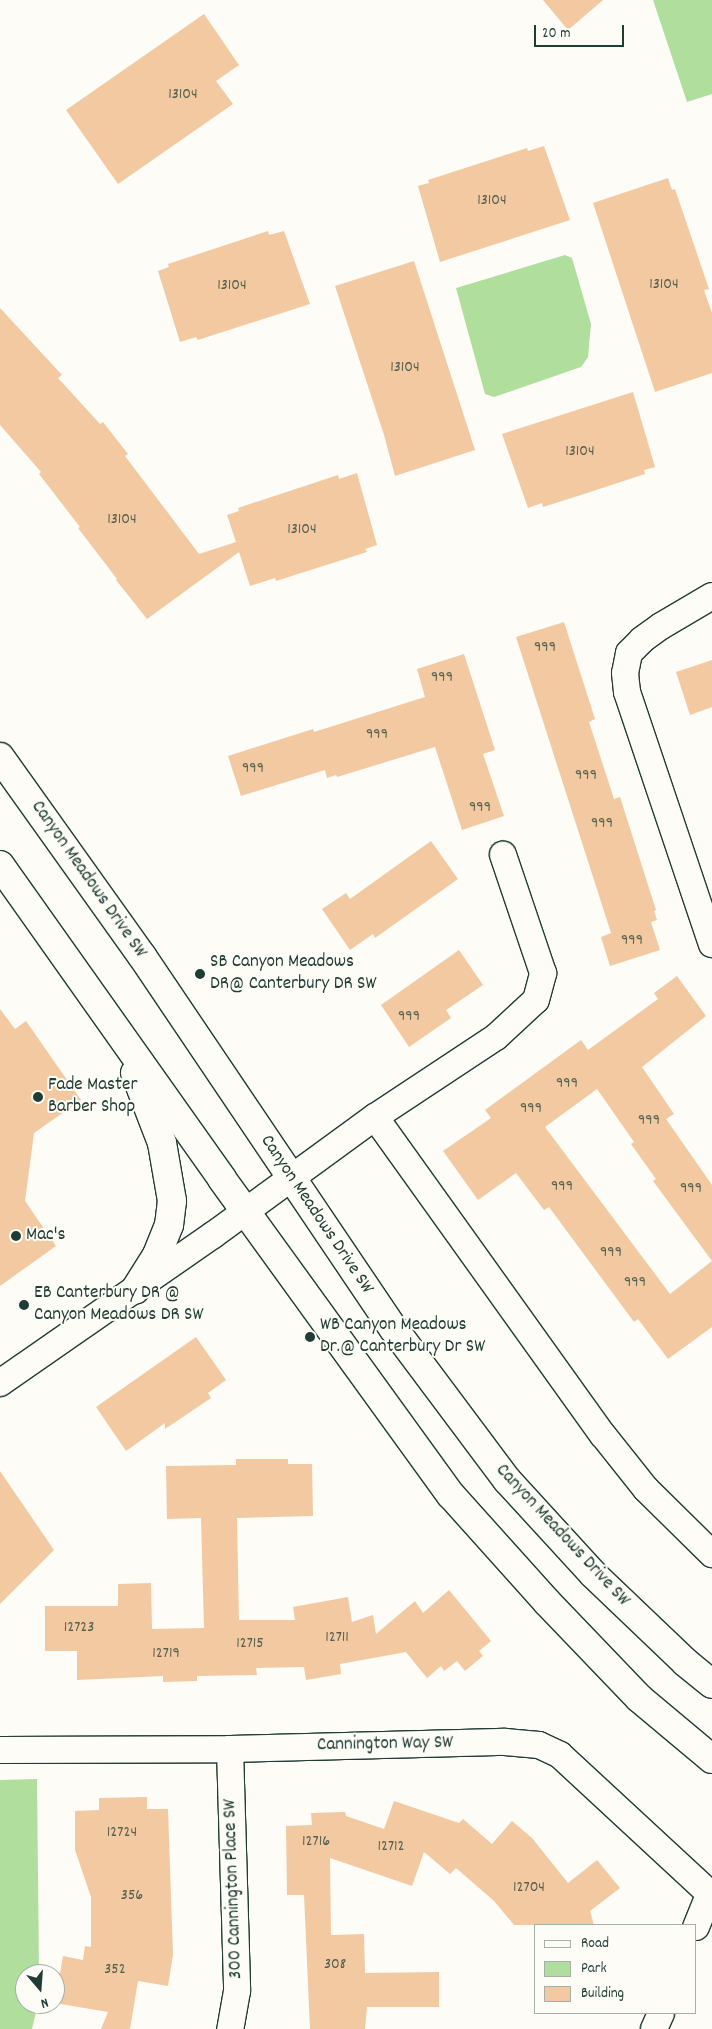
<!DOCTYPE html>
<html>
<head>
<meta charset="utf-8">
<style>
	body { margin:0 }
	#map { position:relative; width:712px; height:2029px; overflow:hidden; background:#fdfcf7; font-family:Dekko,sans-serif }
	div>[style] { position:absolute }
	.green>* { inset:0; background:#b0de9d }
	.building>* { inset:0; background:#f2c9a1 }
	.roads { filter:drop-shadow(1px 0 #1f3d34) drop-shadow(-1px 0 #1f3d34) drop-shadow(0 1px #1f3d34) drop-shadow(0 -1px #1f3d34) }
	.minor>* { height:26px; margin:-13px; padding:0 13px; transform-origin:13px; border-radius:13px; background:#fdfcf7 }
	.secondary>* { height:28px; margin:-14px; padding:0 14px; transform-origin:14px; border-radius:14px; background:#fdfcf7 }
	.dots>* { width:14px; height:14px; translate:-50% -50%; box-sizing:border-box; border:2px solid #fdfcf7; border-radius:50% }
	span { translate:-50% -50%; white-space:nowrap; text-align:center; line-height:1.15; -webkit-text-stroke:4px #fdfcf7; paint-order:stroke }
	.number-label { font-size:16px; color:#54604f }
	.number-label span { -webkit-text-stroke-width:0 }
	.street-label { font-size:19px; color:#1f3d34 }
	.poi-label { font-size:19px; color:#1f3d34 }
	.left { translate:0 -50%; text-align:left }
	.legend { position:absolute; left:534px; top:1924px; width:162px; height:90px; box-sizing:border-box; background:#fdfcf7; border:1px solid #a4b0a9; margin:0; padding:6px 9px; list-style:none; font-size:15px; color:#1f3d34 }
	.legend li { display:flex; align-items:center; gap:10px; height:25px }
	.legend b { width:25px; border:1px solid #a4b0a9 }
	.north { position:absolute; left:15px; top:1964px; width:50px; height:50px; box-sizing:border-box; background:#fdfcf7; border:1px solid #a4b0a9; border-radius:50%; rotate:162deg; font-size:14px; font-weight:700; line-height:20px; text-align:center; color:#1f3d34 }
	.north::after { content:''; display:block; margin:auto; width:18px; height:22px; background:#1f3d34; clip-path:polygon(50% 0,100% 100%,50% 72%,0 100%) }
	.scale { position:absolute; left:534px; top:25px; width:90px; height:22px; box-sizing:border-box; border:2px solid #1f3d34; border-top:0; padding-left:6px; font-size:15px; line-height:18px; white-space:nowrap; color:#1f3d34; -webkit-text-stroke:4px #fdfcf7; paint-order:stroke }
</style>
</head>
<body>
<div id="map">
	<div class="green">
		<div style="clip-path:polygon(653px 0,712px 0,712px 94px,687px 102px)"></div>
		<div style="clip-path:polygon(565px 255px,572px 258px,591px 324px,588px 357px,581px 367px,494px 397px,485px 394px,456px 288px)"></div>
		<div style="clip-path:polygon(37px 1779px,39px 1974px,25px 1974px,25px 2004px,38px 2004px,32px 2029px,0 2029px,0 1780px)"></div>
	</div>
	<div class="building">
		<div style="clip-path:polygon(543px 0,603px 0,568px 30px)"></div>
		<div style="clip-path:polygon(204px 14px,239px 65px,216px 81px,233px 104px,118px 184px,66px 110px)"></div>
		<div style="clip-path:polygon(544px 146px,570px 220px,440px 262px,418px 186px,429px 183px,428px 180px,527px 148px,528px 151px)"></div>
		<div style="clip-path:polygon(668px 178px,672px 190px,675px 189px,709px 289px,704px 290px,712px 313px,712px 373px,655px 392px,593px 203px)"></div>
		<div style="clip-path:polygon(268px 231px,269px 235px,284px 231px,310px 304px,198px 340px,196px 337px,180px 342px,158px 271px,169px 267px,168px 264px)"></div>
		<div style="clip-path:polygon(414px 261px,475px 450px,395px 476px,384px 435px,335px 286px)"></div>
		<div style="clip-path:polygon(0 308px,62px 375px,58px 378px,100px 424px,103px 422px,128px 454px,125px 456px,199px 554px,236px 542px,227px 515px,239px 511px,238px 508px,338px 475px,339px 479px,357px 473px,377px 545px,365px 549px,367px 552px,276px 581px,275px 578px,250px 586px,239px 552px,147px 619px,116px 580px,117px 579px,78px 528px,80px 527px,39px 474px,41px 472px,0 425px)"></div>
		<div style="clip-path:polygon(633px 392px,655px 467px,644px 470px,645px 474px,581px 495px,543px 507px,542px 503px,528px 508px,502px 434px)"></div>
		<div style="clip-path:polygon(564px 622px,595px 719px,589px 722px,614px 799px,620px 797px,656px 910px,654px 911px,657px 920px,651px 922px,660px 950px,610px 966px,601px 937px,611px 933px,516px 637px)"></div>
		<div style="clip-path:polygon(464px 654px,495px 750px,483px 754px,504px 816px,462px 830px,435px 747px,337px 777px,336px 775px,327px 778px,325px 770px,241px 796px,228px 756px,313px 729px,314px 732px,425px 697px,417px 669px)"></div>
		<div style="clip-path:polygon(712px 660px,712px 707px,690px 715px,676px 672px)"></div>
		<div style="clip-path:polygon(431px 841px,458px 879px,375px 938px,373px 934px,350px 950px,322px 909px,346px 893px,350px 899px)"></div>
		<div style="clip-path:polygon(459px 950px,483px 985px,446px 1010px,451px 1018px,409px 1047px,381px 1005px)"></div>
		<div style="clip-path:polygon(evenodd,677px 976px,706px 1016px,642px 1067px,674px 1114px,666px 1119px,712px 1185px,712px 1327px,668px 1359px,638px 1319px,634px 1322px,549px 1207px,544px 1210px,516px 1173px,478px 1200px,443px 1151px,491px 1118px,485px 1110px,581px 1040px,588px 1050px,658px 999px,654px 993px,677px 976px,597px 1089px,634px 1142px,631px 1144px,656px 1179px,653px 1181px,712px 1261px,670px 1294px,545px 1127px,597px 1089px)"></div>
		<div style="clip-path:polygon(0 1009px,15px 1029px,26px 1021px,81px 1100px,34px 1133px,25px 1201px,56px 1246px,0 1286px)"></div>
		<div style="clip-path:polygon(196px 1337px,226px 1380px,208px 1393px,211px 1398px,165px 1429px,165px 1423px,126px 1451px,96px 1407px)"></div>
		<div style="clip-path:polygon(236px 1459px,288px 1459px,288px 1464px,312px 1464px,313px 1516px,237px 1518px,239px 1620px,295px 1620px,293px 1607px,348px 1597px,352px 1622px,373px 1615px,376px 1634px,415px 1601px,423px 1613px,449px 1590px,491px 1641px,479px 1651px,483px 1656px,465px 1671px,457px 1661px,444px 1671px,441px 1666px,427px 1678px,406px 1652px,340px 1664px,341px 1674px,306px 1680px,304px 1667px,256px 1668px,257px 1675px,197px 1676px,197px 1681px,163px 1682px,163px 1676px,77px 1680px,77px 1651px,45px 1651px,45px 1606px,118px 1606px,118px 1584px,151px 1583px,152px 1629px,204px 1628px,201px 1518px,167px 1519px,166px 1466px,236px 1465px)"></div>
		<div style="clip-path:polygon(0 1471px,54px 1550px,0 1604px)"></div>
		<div style="clip-path:polygon(147px 1797px,147px 1809px,168px 1809px,173px 1955px,168px 1986px,138px 1981px,130px 2029px,101px 2029px,108px 2012px,55px 2003px,63px 1956px,83px 1960px,85px 1946px,91px 1947px,91px 1897px,75px 1850px,75px 1811px,99px 1810px,99px 1798px)"></div>
		<div style="clip-path:polygon(394px 1801px,459px 1823px,463px 1819px,492px 1844px,512px 1821px,532px 1838px,568px 1883px,597px 1860px,620px 1888px,590px 1911px,594px 1925px,514px 1925px,494px 1901px,456px 1868px,450px 1874px,424px 1852px,412px 1886px,330px 1858px,331px 1935px,364px 1934px,365px 1973px,439px 1972px,439px 2007px,367px 2007px,365px 2029px,310px 2029px,304px 1895px,287px 1895px,286px 1826px,312px 1825px,311px 1813px,345px 1812px,346px 1816px,384px 1829px)"></div>
	</div>
	<div class="roads">
		<div class="minor">
			<div style="left:712px;top:596px;width:59px;rotate:149.5deg"></div>
			<div style="left:661px;top:626px;width:24px;rotate:144deg"></div>
			<div style="left:642px;top:640px;width:18px;rotate:135deg"></div>
			<div style="left:629px;top:653px;width:20px;rotate:101deg"></div>
			<div style="left:625px;top:673px;width:19px;rotate:84deg"></div>
			<div style="left:627px;top:692px;width:266px;rotate:71.4deg"></div>
			<div style="left:375px;top:1117px;width:145px;rotate:-33.5deg"></div>
			<div style="left:496px;top:1037px;width:54px;rotate:-42.8deg"></div>
			<div style="left:536px;top:1000px;width:28px;rotate:-75deg"></div>
			<div style="left:543px;top:973px;width:125px;rotate:-108.7deg"></div>
			<div style="left:0;top:1383px;width:259px;rotate:-34.8deg"></div>
			<div style="left:213px;top:1235px;width:200px;rotate:-36.1deg"></div>
			<div style="left:375px;top:1117px;width:391px;rotate:54.4deg"></div>
			<div style="left:603px;top:1435px;width:69px;rotate:51.5deg"></div>
			<div style="left:646px;top:1489px;width:93px;rotate:44.6deg"></div>
			<div style="left:230px;top:1749px;width:242px;rotate:88.3deg"></div>
			<div style="left:237px;top:1991px;width:39px;rotate:100deg"></div>
			<div style="left:0;top:1750px;width:230px;rotate:-0.2deg"></div>
			<div style="left:230px;top:1749px;width:275px;rotate:-1.5deg"></div>
			<div style="left:505px;top:1742px;width:34px;rotate:5deg"></div>
			<div style="left:539px;top:1745px;width:23px;rotate:25deg"></div>
			<div style="left:560px;top:1755px;width:207px;rotate:42.8deg"></div>
			<div style="left:696px;top:1927px;width:35px;rotate:-68deg"></div>
			<div style="left:654px;top:2029px;width:17px;rotate:-66deg"></div>
		</div>
		<div class="secondary">
			<div style="left:0;top:757px;width:244px;rotate:54.5deg"></div>
			<div style="left:142px;top:956px;width:450px;rotate:56deg"></div>
			<div style="left:394px;top:1329px;width:189px;rotate:53.2deg"></div>
			<div style="left:507px;top:1480px;width:127px;rotate:47.5deg"></div>
			<div style="left:593px;top:1574px;width:127px;rotate:43.7deg"></div>
			<div style="left:685px;top:1662px;width:35px;rotate:39deg"></div>
			<div style="left:0;top:865px;width:385px;rotate:54.7deg"></div>
			<div style="left:222px;top:1179px;width:390px;rotate:54.1deg"></div>
			<div style="left:451px;top:1495px;width:144px;rotate:48.1deg"></div>
			<div style="left:547px;top:1602px;width:133px;rotate:46.2deg"></div>
			<div style="left:639px;top:1698px;width:95px;rotate:39.9deg"></div>
			<div style="left:135px;top:1073px;width:75px;rotate:68.9deg"></div>
			<div style="left:162px;top:1143px;width:59px;rotate:80.2deg"></div>
			<div style="left:172px;top:1201px;width:24px;rotate:97deg"></div>
			<div style="left:169px;top:1225px;width:32px;rotate:112deg"></div>
			<div style="left:157px;top:1255px;width:41px;rotate:122.2deg"></div>
		</div>
	</div>
	<div class="dots">
		<div style="left:200px;top:974px;background:#1f3d34"></div>
		<div style="left:38px;top:1097px;background:#1f3d34"></div>
		<div style="left:16px;top:1236px;background:#1f3d34"></div>
		<div style="left:24px;top:1305px;background:#1f3d34"></div>
		<div style="left:310px;top:1337px;background:#1f3d34"></div>
	</div>
	<div class="number-label">
		<span style="left:183px;top:95px">13104</span>
		<span style="left:492px;top:201px">13104</span>
		<span style="left:664px;top:285px">13104</span>
		<span style="left:232px;top:286px">13104</span>
		<span style="left:405px;top:368px">13104</span>
		<span style="left:580px;top:452px">13104</span>
		<span style="left:122px;top:520px">13104</span>
		<span style="left:302px;top:530px">13104</span>
		<span style="left:545px;top:648px">999</span>
		<span style="left:442px;top:678px">999</span>
		<span style="left:377px;top:735px">999</span>
		<span style="left:253px;top:769px">999</span>
		<span style="left:586px;top:776px">999</span>
		<span style="left:480px;top:808px">999</span>
		<span style="left:602px;top:824px">999</span>
		<span style="left:632px;top:941px">999</span>
		<span style="left:409px;top:1017px">999</span>
		<span style="left:567px;top:1084px">999</span>
		<span style="left:531px;top:1109px">999</span>
		<span style="left:649px;top:1121px">999</span>
		<span style="left:562px;top:1187px">999</span>
		<span style="left:691px;top:1189px">999</span>
		<span style="left:611px;top:1253px">999</span>
		<span style="left:635px;top:1283px">999</span>
		<span style="left:79px;top:1628px">12723</span>
		<span style="left:337px;top:1638px">12711</span>
		<span style="left:250px;top:1644px">12715</span>
		<span style="left:166px;top:1654px">12719</span>
		<span style="left:122px;top:1833px">12724</span>
		<span style="left:316px;top:1842px">12716</span>
		<span style="left:391px;top:1847px">12712</span>
		<span style="left:529px;top:1888px">12704</span>
		<span style="left:132px;top:1896px">356</span>
		<span style="left:335px;top:1965px">308</span>
		<span style="left:115px;top:1970px">352</span>
	</div>
	<div class="street-label">
		<span style="left:88px;top:880px;rotate:55deg">Canyon Meadows Drive SW</span>
		<span style="left:316px;top:1215px;rotate:56deg">Canyon Meadows Drive SW</span>
		<span style="left:562px;top:1536px;rotate:47deg">Canyon Meadows Drive SW</span>
		<span style="left:385px;top:1745px;rotate:-1deg">Cannington Way SW</span>
		<span style="left:234px;top:1889px;rotate:-92deg">300 Cannington Place SW</span>
	</div>
	<div class="poi-label">
		<span class="left" style="left:210px;top:974px">SB Canyon Meadows<br>DR@ Canterbury DR SW</span>
		<span class="left" style="left:48px;top:1097px">Fade Master<br>Barber Shop</span>
		<span class="left" style="left:26px;top:1236px">Mac's</span>
		<span class="left" style="left:34px;top:1305px">EB Canterbury DR @<br>Canyon Meadows DR SW</span>
		<span class="left" style="left:320px;top:1337px">WB Canyon Meadows<br>Dr.@ Canterbury Dr SW</span>
	</div>
	<ul class="legend">
	<li><b style="height:6px;background:#fdfcf7"></b>Road</li>
	<li><b style="height:14px;background:#b0de9d"></b>Park</li>
	<li><b style="height:14px;background:#f2c9a1"></b>Building</li>
	</ul>
	<div class="north">N</div>
	<div class="scale">20 m</div>
</div>
</body>
</html>
